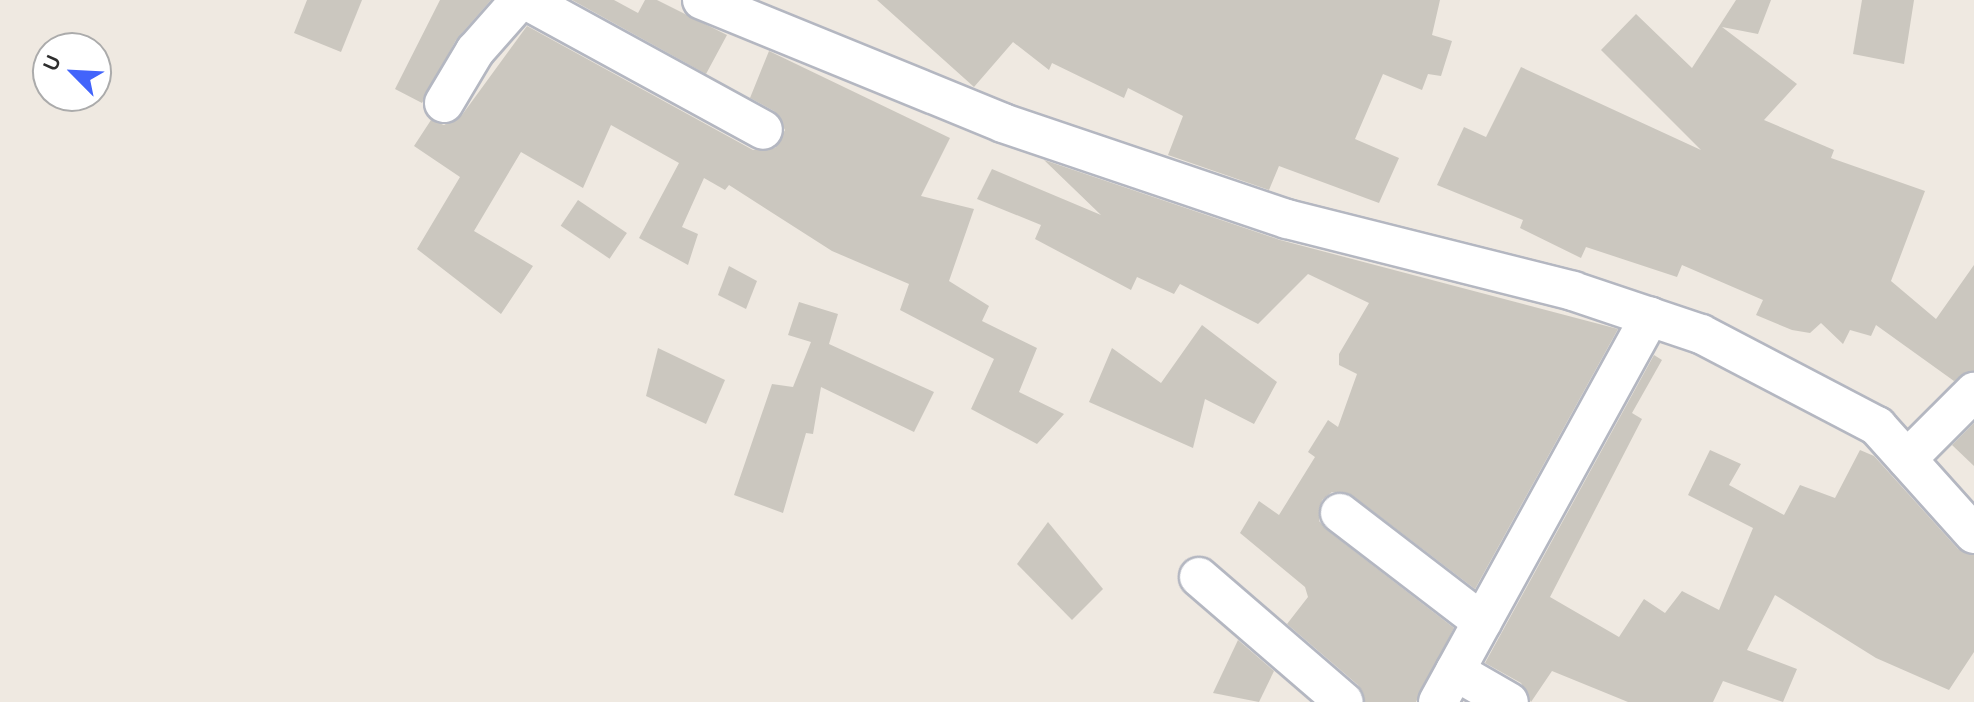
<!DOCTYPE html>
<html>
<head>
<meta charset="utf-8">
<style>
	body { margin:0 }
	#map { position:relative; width:1974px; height:702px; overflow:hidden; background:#efe9e1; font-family:Karla,sans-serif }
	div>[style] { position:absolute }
	.building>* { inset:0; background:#cbc7bf; transform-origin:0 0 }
	.roads { filter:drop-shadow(2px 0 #b4b7c1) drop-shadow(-2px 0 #b4b7c1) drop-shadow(0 2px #b4b7c1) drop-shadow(0 -2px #b4b7c1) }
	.street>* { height:38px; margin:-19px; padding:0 19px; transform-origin:19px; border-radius:19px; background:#fff }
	span { translate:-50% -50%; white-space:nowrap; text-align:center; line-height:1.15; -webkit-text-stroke:7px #fff; paint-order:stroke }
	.north { position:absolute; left:32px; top:32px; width:80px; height:80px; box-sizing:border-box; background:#fff; border:2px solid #ababab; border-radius:50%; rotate:294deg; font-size:22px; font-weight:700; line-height:32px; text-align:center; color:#2e2e2e }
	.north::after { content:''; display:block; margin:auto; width:28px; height:36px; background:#4264fb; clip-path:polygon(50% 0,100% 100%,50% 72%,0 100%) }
</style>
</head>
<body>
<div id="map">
	<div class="building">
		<div style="clip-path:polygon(307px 0,362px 0,341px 52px,294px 33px)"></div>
		<div style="clip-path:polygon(440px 0,491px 0,456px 40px,422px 103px,395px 89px)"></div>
		<div style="clip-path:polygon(572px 0,614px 0,638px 13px,645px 0,657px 0,727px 35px,706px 74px)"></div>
		<div style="clip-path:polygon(877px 0,1440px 0,1432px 35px,1452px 41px,1441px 76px,1428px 74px,1422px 90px,1383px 74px,1355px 139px,1399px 158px,1379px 203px,1279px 166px,1269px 190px,1168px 155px,1183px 116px,1128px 88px,1124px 98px,1052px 63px,1049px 70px,1013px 42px,974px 87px)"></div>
		<div style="clip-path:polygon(1736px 0,1771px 0,1758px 34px,1722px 27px,1797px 84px,1764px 120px,1834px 150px,1831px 158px,1925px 191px,1891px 281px,1936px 319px,1974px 265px,1974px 371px,1954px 381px,1876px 325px,1871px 336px,1850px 330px,1843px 344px,1821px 323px,1810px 333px,1792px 330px,1756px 315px,1763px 300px,1682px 265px,1677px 277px,1586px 247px,1581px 258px,1520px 228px,1523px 220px,1437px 185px,1464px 127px,1486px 137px,1521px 67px,1701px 150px,1601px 50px,1636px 14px,1692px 68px)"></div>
		<div style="clip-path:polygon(1862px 0,1914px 0,1904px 64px,1853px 54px)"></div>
		<div style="clip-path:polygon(527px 26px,753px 150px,775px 148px,785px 130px,774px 111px,750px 98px,769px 51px,950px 138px,921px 196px,974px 209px,949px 281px,989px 306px,982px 321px,1037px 348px,1019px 392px,1064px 414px,1037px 444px,971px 409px,994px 359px,900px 310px,909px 284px,832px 251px,729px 185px,725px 190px,704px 178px,682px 227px,698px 234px,688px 265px,639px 238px,679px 163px,611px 125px,583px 188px,521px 152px,474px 231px,533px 266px,501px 314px,417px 249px,460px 177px,414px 146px,431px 120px,444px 125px,462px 115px)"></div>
		<div style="clip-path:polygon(1044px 160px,1280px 240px,1618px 329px,1475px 589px,1353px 496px,1332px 492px,1322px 500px,1319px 521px,1327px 530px,1454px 628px,1416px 702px,1365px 702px,1358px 685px,1287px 624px,1308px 597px,1305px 587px,1240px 533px,1259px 501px,1279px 515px,1315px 457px,1308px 452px,1328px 420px,1338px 427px,1357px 374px,1339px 365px,1339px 354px,1369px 303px,1308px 274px,1258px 324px,1180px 284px,1174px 294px,1137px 277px,1131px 290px,1035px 239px,1041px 225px,977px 199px,992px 169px,1101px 215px)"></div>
		<div style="left:578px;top:200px;width:59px;height:31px;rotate:34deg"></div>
		<div style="clip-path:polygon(729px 266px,757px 281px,746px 309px,718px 295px)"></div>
		<div style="clip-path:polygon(799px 302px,838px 314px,829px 344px,934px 392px,914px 432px,821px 387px,813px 434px,806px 433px,783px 513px,734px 495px,772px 384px,793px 387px,811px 342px,788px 335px)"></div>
		<div style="clip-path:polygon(1202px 325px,1277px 382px,1254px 424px,1205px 399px,1193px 448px,1089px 402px,1112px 348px,1161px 383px)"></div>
		<div style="clip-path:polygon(658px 348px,725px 380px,706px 424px,646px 396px)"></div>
		<div style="clip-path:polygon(1654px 355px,1662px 360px,1632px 413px,1642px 419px,1550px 597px,1619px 637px,1644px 599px,1665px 613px,1682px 591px,1719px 610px,1753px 528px,1688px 495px,1710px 450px,1741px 464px,1729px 485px,1784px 515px,1800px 485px,1835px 498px,1860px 450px,1874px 456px,1958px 549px,1974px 555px,1974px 652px,1949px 690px,1876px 658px,1775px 595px,1747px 650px,1797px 669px,1783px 702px,1723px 681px,1713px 702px,1628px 702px,1552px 671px,1531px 702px,1521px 683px,1485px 663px)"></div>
		<div style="clip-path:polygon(1974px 423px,1974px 466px,1952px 445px)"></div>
		<div style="clip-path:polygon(1048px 522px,1103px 589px,1072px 620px,1017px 564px)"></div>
		<div style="clip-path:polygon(1238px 640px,1274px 671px,1259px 702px,1213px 693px)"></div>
	</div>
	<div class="roads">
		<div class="street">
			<div style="left:526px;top:0;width:270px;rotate:28.7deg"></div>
			<div style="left:702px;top:0;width:325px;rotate:22.2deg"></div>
			<div style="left:1003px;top:123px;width:300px;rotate:18.7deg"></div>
			<div style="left:1287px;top:219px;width:295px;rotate:14.1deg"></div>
			<div style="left:1573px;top:291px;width:135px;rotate:18.6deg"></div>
			<div style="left:1701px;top:334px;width:199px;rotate:27.6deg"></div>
			<div style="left:1877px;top:426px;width:145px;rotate:48.1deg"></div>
			<div style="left:444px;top:103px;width:61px;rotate:-59.2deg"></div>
			<div style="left:475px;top:51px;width:68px;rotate:-48.6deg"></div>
			<div style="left:1907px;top:459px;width:95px;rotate:-45deg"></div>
			<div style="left:1340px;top:513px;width:179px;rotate:37.5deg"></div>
			<div style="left:1199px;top:577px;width:191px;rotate:40.8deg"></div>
			<div style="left:1455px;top:671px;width:62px;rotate:29.9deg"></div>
			<div style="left:1438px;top:702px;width:440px;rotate:-61.2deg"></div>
		</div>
	</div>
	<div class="north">U</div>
</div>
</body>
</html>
